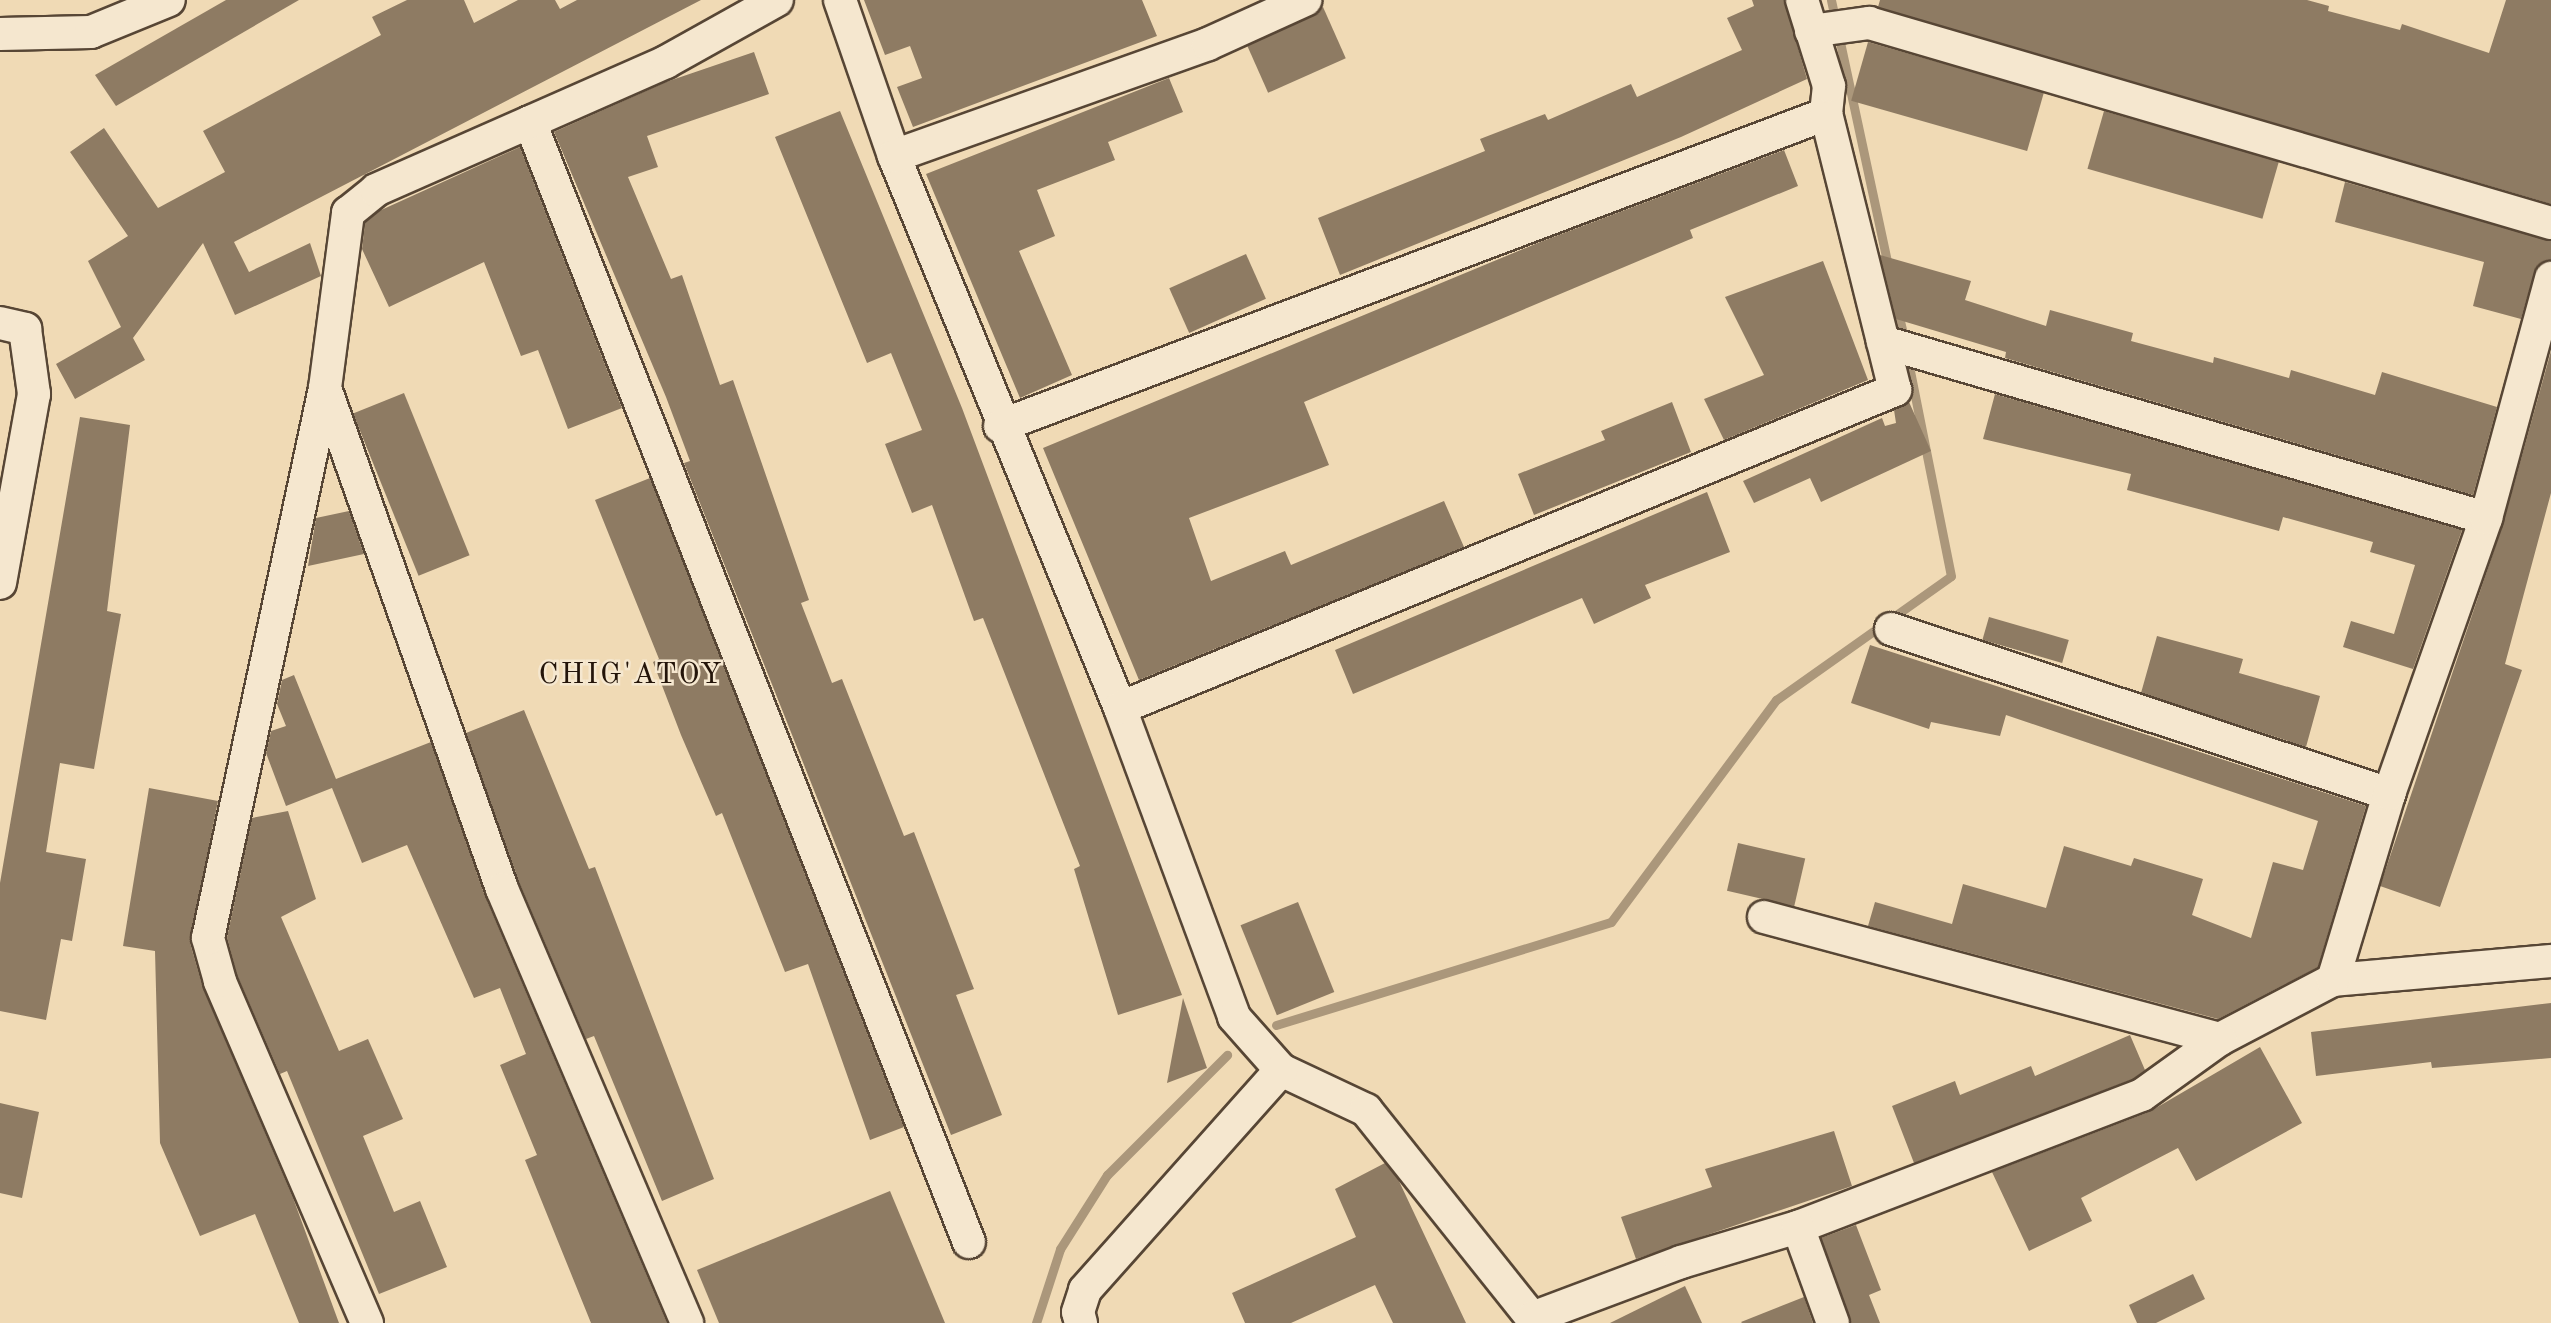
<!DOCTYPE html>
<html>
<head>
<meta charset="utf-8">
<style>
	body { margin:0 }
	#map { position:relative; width:2551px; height:1323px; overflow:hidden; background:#f0dab5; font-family:"Old Standard TT",serif }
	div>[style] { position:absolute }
	.stream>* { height:9px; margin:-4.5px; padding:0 4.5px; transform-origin:4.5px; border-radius:4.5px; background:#ab977b }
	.building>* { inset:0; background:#8e7b63; transform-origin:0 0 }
	.roads { filter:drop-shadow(2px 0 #574635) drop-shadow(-2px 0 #574635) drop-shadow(0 2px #574635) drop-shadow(0 -2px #574635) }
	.minor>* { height:32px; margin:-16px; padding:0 16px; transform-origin:16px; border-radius:16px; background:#f5e7cf }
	span { translate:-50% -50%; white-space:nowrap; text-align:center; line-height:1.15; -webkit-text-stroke:5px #f5e7cf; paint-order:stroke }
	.quarter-label { font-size:30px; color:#24150a; letter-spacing:2px }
</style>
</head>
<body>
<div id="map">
	<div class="stream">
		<div style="left:1831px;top:0;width:273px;rotate:77.9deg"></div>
		<div style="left:1898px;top:312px;width:32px;rotate:77deg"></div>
		<div style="left:1276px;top:1025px;width:350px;rotate:-17.1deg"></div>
		<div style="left:1611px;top:922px;width:277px;rotate:-53.4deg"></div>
		<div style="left:1776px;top:700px;width:214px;rotate:-35.3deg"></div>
		<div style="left:1951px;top:576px;width:224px;rotate:-101.3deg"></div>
		<div style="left:1036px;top:1323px;width:78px;rotate:-72deg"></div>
		<div style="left:1060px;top:1249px;width:88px;rotate:-57.6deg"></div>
		<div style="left:1107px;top:1175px;width:170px;rotate:-45deg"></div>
	</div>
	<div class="building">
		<div style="clip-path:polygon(226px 0,299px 0,116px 106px,95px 75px)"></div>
		<div style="clip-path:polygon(407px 0,464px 0,474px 23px,518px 0,555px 0,560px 9px,577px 0,701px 0,234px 242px,249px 272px,310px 243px,321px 276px,235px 315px,203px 243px,133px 338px,145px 360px,75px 399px,56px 364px,121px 327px,88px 261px,128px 236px,70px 152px,104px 128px,158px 208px,225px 172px,203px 131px,381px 35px,372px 17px)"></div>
		<div style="clip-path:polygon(864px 0,1142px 0,1157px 36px,913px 127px,897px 87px,922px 78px,910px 46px,885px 55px)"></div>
		<div style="clip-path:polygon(1752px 0,1784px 0,1807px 79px,1681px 137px,1340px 275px,1318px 218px,1485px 151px,1480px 139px,1545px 114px,1548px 120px,1631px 84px,1637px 97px,1742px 50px,1727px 18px,1754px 6px)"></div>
		<div style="clip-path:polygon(1880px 0,2307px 0,2329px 6px,2328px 11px,2400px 30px,2402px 24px,2489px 53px,2506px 0,2551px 0,2551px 204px,1878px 7px)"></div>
		<div style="left:1323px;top:7px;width:56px;height:85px;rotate:66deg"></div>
		<div style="left:1868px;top:42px;width:183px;height:61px;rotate:16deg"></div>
		<div style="clip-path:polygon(754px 52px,769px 94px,647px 136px,658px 167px,628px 177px,671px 279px,682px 275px,720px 385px,733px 380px,809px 600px,801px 603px,832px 683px,842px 679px,904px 836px,914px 832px,974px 989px,956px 995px,1002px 1115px,951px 1135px,684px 463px,690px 461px,666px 397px,554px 132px,666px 82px)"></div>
		<div style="clip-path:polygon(1169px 78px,1183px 112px,1108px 142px,1115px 160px,1037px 190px,1055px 236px,1019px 251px,1072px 375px,1020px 398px,926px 174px)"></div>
		<div style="clip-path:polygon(840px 111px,962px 408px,1182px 995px,1118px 1015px,1074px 869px,1080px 866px,983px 618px,974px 621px,932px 505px,912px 513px,885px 444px,922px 430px,891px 353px,867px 363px,775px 137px)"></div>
		<div style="left:2104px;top:111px;width:182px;height:60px;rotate:16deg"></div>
		<div style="clip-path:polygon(520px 147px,622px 408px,568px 429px,538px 350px,521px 356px,484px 262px,389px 307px,362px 249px,365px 223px,379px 211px)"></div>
		<div style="clip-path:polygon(1784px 150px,1798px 186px,1690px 230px,1693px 238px,1304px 402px,1329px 465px,1189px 518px,1211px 581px,1285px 551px,1291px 565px,1444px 501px,1464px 547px,1139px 680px,1043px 448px,1540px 242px)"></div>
		<div style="clip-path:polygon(2345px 182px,2551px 241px,2551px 260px,2534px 273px,2521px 319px,2473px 306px,2484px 262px,2335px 222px)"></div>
		<div style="left:1246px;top:254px;width:49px;height:84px;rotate:66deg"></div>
		<div style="clip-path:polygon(1880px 255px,1971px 281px,1965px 300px,2046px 326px,2050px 310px,2133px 333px,2131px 341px,2213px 363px,2214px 357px,2289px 378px,2291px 370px,2375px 395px,2382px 372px,2497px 407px,2473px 495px,2005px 358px,2006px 352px,1896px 319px)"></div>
		<div style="clip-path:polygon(1823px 261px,1868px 380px,1724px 440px,1704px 399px,1764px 375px,1725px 297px)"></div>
		<div style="clip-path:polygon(2551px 351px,2551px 493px,2505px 664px,2522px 670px,2440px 907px,2380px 886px,2503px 524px)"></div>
		<div style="left:404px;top:393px;width:175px;height:55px;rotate:68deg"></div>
		<div style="clip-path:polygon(1995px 394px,2462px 530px,2413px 669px,2343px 647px,2351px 621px,2394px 634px,2415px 565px,2370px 552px,2373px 542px,2283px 517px,2279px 531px,2206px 511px,2127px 490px,2131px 474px,1983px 439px)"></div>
		<div style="clip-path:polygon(1672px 402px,1691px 452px,1534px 515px,1518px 474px,1605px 440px,1601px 431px)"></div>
		<div style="clip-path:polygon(1909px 402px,1931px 451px,1821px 502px,1810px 478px,1754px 503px,1743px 481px,1882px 418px,1885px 426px,1896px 423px,1894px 410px)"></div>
		<div style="clip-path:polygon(80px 417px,130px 425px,107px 611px,121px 614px,94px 769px,60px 763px,46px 852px,86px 859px,72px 941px,61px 939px,46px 1020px,0 1011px,0 883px)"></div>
		<div style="clip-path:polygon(650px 478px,904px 1127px,870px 1140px,808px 964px,785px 972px,722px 813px,716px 816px,681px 735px,653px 662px,659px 659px,595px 500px)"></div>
		<div style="clip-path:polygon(1707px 492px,1730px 552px,1645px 585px,1651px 598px,1594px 624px,1582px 598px,1353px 694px,1335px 650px)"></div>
		<div style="clip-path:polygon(349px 511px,364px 554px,308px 566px,316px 518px)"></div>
		<div style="left:1989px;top:617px;width:83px;height:24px;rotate:16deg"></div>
		<div style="clip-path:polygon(2157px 636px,2243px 659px,2239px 673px,2320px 696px,2306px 747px,2141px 693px)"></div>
		<div style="clip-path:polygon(1870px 645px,2366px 806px,2318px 967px,2218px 1019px,1868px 926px,1875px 902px,1952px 924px,1963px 884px,2046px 908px,2064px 846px,2131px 866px,2134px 858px,2203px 879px,2192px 915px,2251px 938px,2273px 862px,2303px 870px,2318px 821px,2006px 715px,2000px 736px,1931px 722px,1929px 729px,1851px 703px)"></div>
		<div style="clip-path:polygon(294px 675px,336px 779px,431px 742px,485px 896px,667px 1323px,591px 1323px,525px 1160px,537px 1155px,500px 1065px,526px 1054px,500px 988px,474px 998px,407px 845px,362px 863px,332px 788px,286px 806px,266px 753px,271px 731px,286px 726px,277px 704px,282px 680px)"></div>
		<div style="clip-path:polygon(524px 710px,589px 869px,595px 867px,714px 1179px,662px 1201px,594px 1036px,586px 1039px,519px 882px,466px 733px)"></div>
		<div style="clip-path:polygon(149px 788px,218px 801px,190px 943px,203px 988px,293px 1198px,339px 1323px,299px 1323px,255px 1214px,200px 1236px,160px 1143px,155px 951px,123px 946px)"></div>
		<div style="clip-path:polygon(288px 811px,316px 899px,281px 917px,339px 1051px,368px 1039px,403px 1119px,363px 1136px,394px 1212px,420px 1201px,447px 1267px,379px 1294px,287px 1071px,280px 1074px,237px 975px,227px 937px,252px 818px)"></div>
		<div style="left:1738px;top:843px;width:69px;height:49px;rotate:13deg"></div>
		<div style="left:1298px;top:902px;width:97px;height:62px;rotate:68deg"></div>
		<div style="clip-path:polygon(1183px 998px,1207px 1068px,1167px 1083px)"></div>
		<div style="clip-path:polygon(2551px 1003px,2551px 1058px,2432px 1068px,2431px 1062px,2316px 1076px,2311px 1032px)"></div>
		<div style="clip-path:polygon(2130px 1035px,2145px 1070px,2133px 1079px,1914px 1163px,1892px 1106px,1955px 1081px,1960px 1095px,2031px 1066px,2035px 1076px)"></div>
		<div style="clip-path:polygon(2260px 1047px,2302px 1123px,2196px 1181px,2178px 1148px,2081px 1198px,2092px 1221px,2029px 1251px,1992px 1172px,2149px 1112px)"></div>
		<div style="clip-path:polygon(0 1103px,39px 1112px,22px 1198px,0 1193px)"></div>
		<div style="clip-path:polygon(1834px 1131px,1852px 1186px,1636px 1259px,1621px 1217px,1712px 1187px,1705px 1169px)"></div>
		<div style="clip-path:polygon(1385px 1163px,1398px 1179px,1466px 1323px,1393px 1323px,1375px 1285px,1291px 1323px,1245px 1323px,1232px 1293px,1356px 1237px,1335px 1189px)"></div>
		<div style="clip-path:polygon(890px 1191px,945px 1323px,719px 1323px,697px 1270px)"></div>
		<div style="clip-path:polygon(1856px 1225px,1881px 1290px,1869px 1295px,1880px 1323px,1851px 1323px,1821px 1238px)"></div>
		<div style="clip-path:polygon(2193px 1274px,2205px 1299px,2156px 1323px,2137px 1323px,2129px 1305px)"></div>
		<div style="clip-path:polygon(1685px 1286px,1702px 1323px,1610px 1323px)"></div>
		<div style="clip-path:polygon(1804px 1297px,1813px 1323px,1742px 1323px,1741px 1322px)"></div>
	</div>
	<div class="roads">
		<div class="minor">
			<div style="left:840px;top:0;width:165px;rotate:70.9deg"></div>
			<div style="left:894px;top:156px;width:596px;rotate:67.73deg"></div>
			<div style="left:1120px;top:708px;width:329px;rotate:69.7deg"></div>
			<div style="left:1234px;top:1017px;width:71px;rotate:48.4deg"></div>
			<div style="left:1281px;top:1070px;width:94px;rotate:25.2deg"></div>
			<div style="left:1366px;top:1110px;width:266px;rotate:51.4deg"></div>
			<div style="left:1532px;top:1318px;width:159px;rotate:-20.6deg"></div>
			<div style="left:1681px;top:1262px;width:122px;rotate:-16.7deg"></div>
			<div style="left:1798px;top:1227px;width:368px;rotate:-21deg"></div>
			<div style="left:2142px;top:1095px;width:96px;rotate:-35.7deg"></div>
			<div style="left:2220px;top:1039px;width:127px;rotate:-27.6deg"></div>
			<div style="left:2333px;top:980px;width:219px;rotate:-5deg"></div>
			<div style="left:1811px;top:31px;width:59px;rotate:-7.9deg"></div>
			<div style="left:1869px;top:23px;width:711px;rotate:16.34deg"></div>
			<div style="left:0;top:34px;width:91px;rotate:-1.3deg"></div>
			<div style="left:91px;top:32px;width:84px;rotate:-22.3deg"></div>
			<div style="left:530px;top:122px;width:1203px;rotate:68.6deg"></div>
			<div style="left:894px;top:156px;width:333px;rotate:-19.6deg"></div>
			<div style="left:1208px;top:44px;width:107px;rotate:-24.4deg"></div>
			<div style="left:0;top:323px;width:26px;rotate:13deg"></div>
			<div style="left:25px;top:329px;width:66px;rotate:82.1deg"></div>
			<div style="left:34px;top:394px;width:192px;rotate:100.2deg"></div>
			<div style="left:1883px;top:342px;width:628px;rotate:16.27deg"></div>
			<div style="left:325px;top:388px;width:531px;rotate:70.54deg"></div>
			<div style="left:502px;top:889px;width:472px;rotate:66.9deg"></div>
			<div style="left:1000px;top:426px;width:883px;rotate:-20.69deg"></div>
			<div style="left:1891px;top:629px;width:525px;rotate:18.33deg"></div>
			<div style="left:1120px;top:708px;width:838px;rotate:-22.31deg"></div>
			<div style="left:1895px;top:390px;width:284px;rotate:-104deg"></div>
			<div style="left:1826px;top:114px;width:28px;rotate:-84deg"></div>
			<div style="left:1829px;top:86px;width:90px;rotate:-107.4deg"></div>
			<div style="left:1764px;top:917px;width:472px;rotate:15deg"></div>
			<div style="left:2333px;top:980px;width:194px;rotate:-73.2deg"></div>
			<div style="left:2389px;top:794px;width:293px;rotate:-70.6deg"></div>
			<div style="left:2486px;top:518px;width:249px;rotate:-74.8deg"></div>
			<div style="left:1798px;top:1227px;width:102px;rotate:70deg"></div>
			<div style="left:367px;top:1323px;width:372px;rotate:-113.3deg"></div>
			<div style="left:220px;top:981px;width:45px;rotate:-105.6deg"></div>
			<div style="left:208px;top:938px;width:562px;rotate:-77.99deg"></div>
			<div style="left:325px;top:388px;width:177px;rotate:-82.5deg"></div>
			<div style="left:348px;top:213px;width:36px;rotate:-39deg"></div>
			<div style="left:376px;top:190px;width:317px;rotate:-23.8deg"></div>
			<div style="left:666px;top:62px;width:127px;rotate:-29.2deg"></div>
			<div style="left:1081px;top:1323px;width:11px;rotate:-105deg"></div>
			<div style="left:1078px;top:1312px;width:23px;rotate:-72deg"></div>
			<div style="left:1085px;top:1290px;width:295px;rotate:-48.3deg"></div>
		</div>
	</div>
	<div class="quarter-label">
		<span style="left:631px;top:675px">CHIG'ATOY</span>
	</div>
</div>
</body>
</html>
